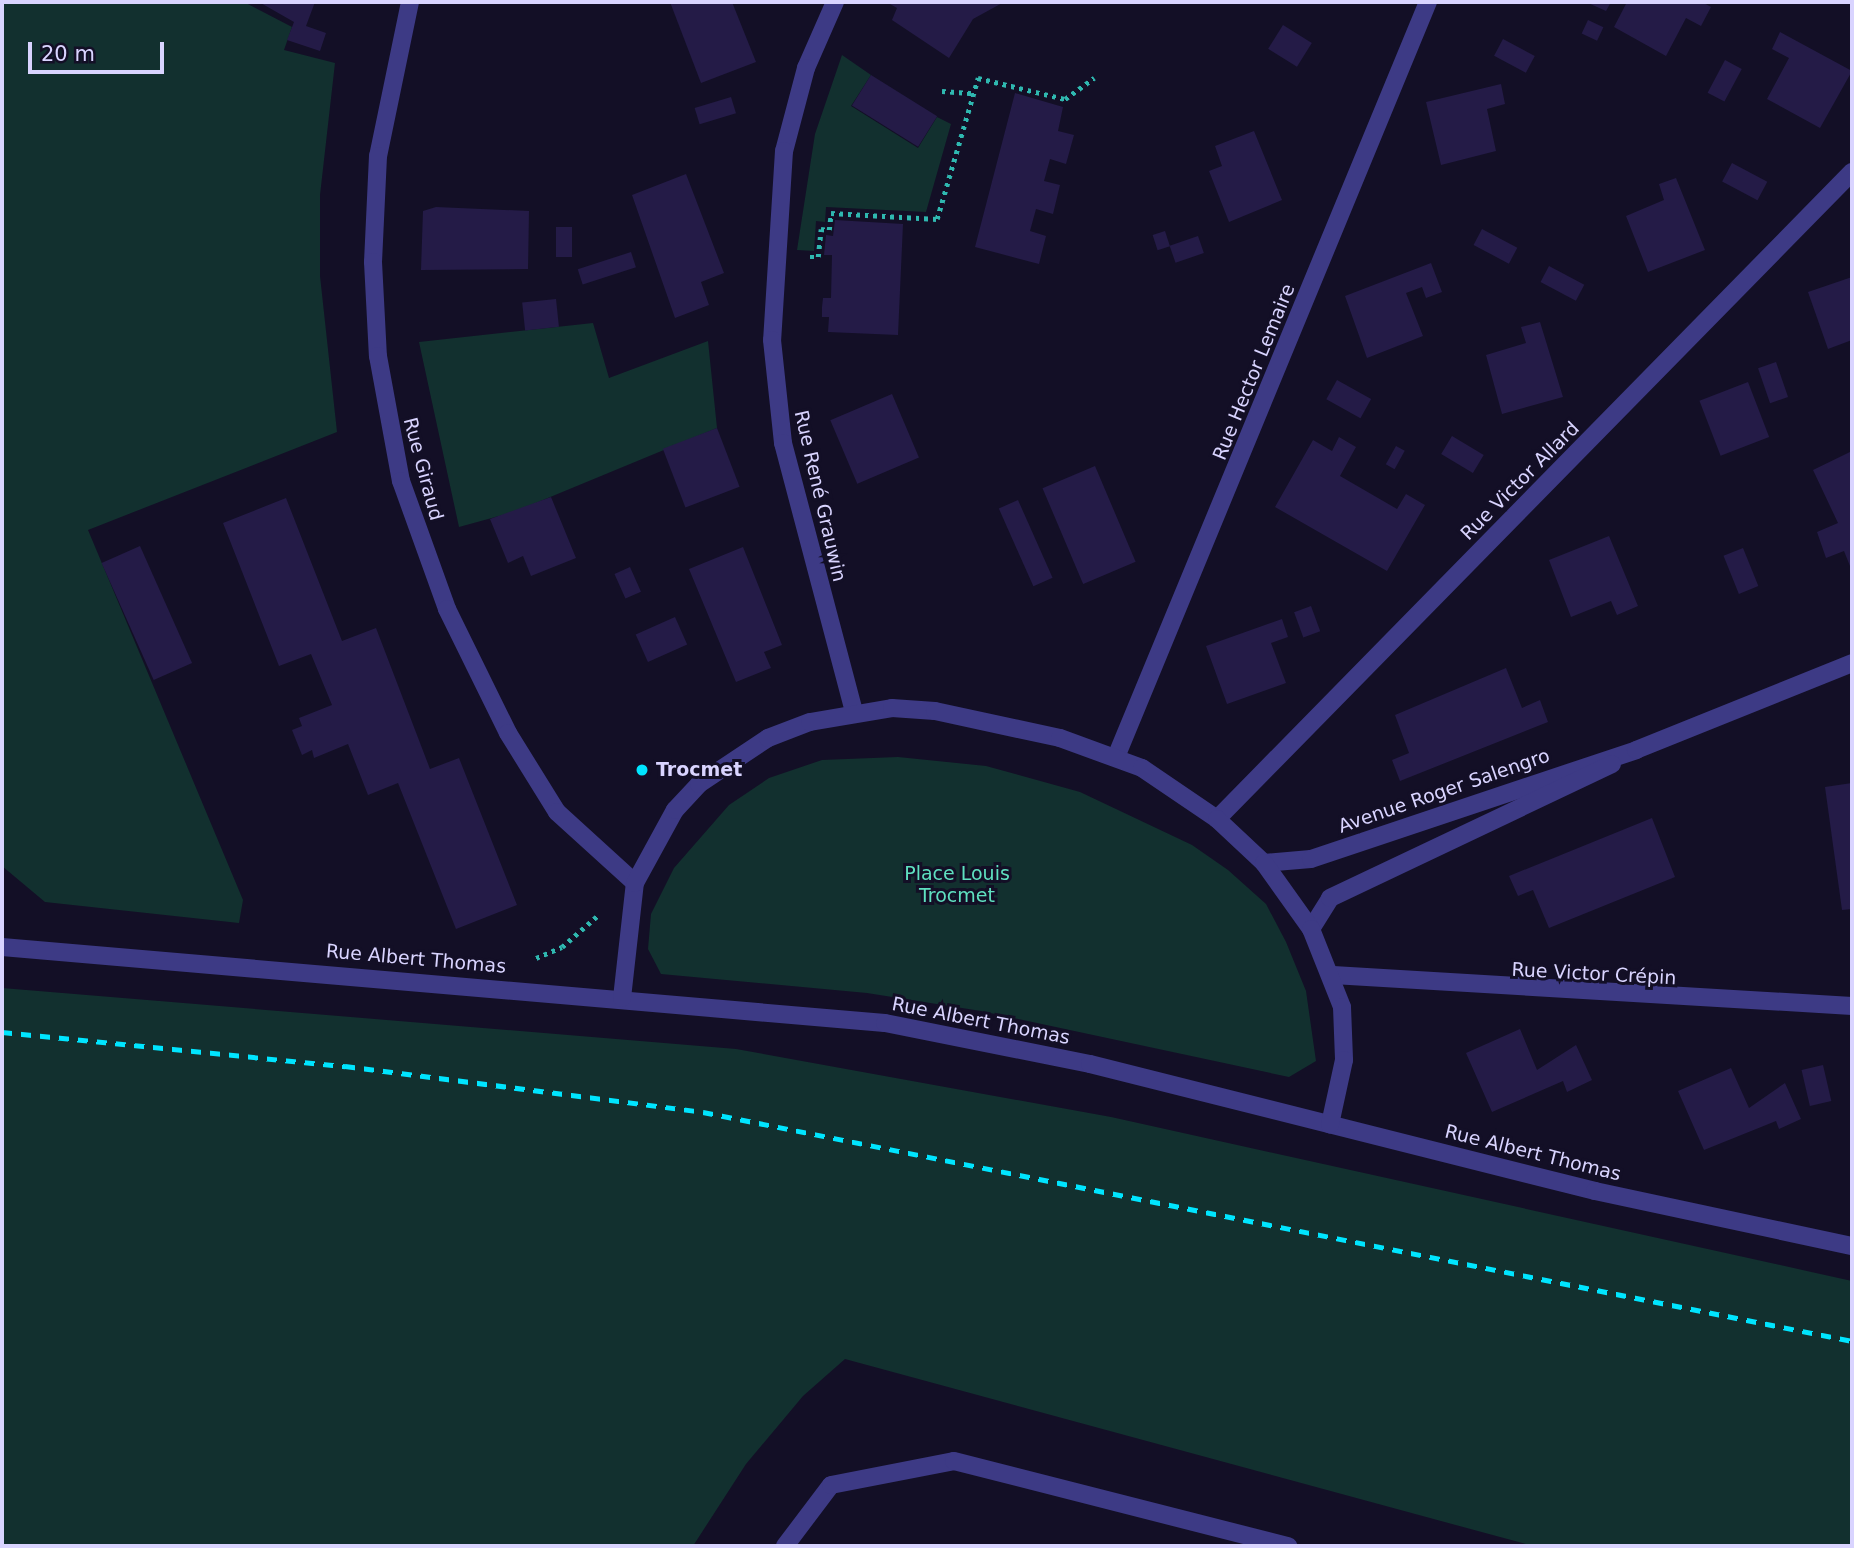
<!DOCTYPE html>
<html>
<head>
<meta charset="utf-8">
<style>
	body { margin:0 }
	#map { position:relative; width:1854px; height:1548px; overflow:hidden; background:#130f26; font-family:"DejaVu Sans",sans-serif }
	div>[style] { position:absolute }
	.green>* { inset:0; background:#12302f }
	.building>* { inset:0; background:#241b47; transform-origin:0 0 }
	.path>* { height:4.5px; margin-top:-2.25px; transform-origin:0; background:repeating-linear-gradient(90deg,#2fb8b0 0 3.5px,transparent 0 8.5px) }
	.service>* { height:18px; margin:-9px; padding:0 9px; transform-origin:9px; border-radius:9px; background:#3d3a85 }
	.minor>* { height:18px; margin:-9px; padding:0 9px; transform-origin:9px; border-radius:9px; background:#3d3a85 }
	.tertiary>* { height:18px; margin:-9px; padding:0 9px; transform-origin:9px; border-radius:9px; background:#3d3a85 }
	.rail>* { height:5px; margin-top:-2.5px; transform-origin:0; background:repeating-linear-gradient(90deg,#00e5ff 0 10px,transparent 0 19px) }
	.dots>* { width:19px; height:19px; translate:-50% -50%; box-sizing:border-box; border:4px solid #130f26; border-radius:50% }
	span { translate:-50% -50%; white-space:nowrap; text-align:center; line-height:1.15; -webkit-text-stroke:6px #130f26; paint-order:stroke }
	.street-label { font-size:19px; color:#d9d4ff }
	.poi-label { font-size:19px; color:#d9d4ff; font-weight:700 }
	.left { translate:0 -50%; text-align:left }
	.park-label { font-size:19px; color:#5fe0c0 }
	.frame { position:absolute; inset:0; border:4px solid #d9d4ff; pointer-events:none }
	.scale { position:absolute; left:28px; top:42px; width:136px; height:32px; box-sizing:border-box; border:4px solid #d9d4ff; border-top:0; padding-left:9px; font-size:21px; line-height:24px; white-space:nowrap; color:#d9d4ff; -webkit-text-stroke:5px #130f26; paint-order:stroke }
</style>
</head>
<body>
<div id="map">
	<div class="green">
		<div style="clip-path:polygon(2px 2px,244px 2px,292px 27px,284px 50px,335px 63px,320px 195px,320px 276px,337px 432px,88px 530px,243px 900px,239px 923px,45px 902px,2px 866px)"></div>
		<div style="clip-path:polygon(842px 55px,871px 75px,851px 106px,918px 148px,937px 117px,951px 124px,926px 212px,826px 207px,825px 222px,816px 221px,814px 251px,797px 250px,815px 134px)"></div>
		<div style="clip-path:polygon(593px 323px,609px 378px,708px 341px,717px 428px,514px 512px,459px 527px,419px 342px)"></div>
		<div style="clip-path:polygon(898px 757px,986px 766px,1080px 792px,1192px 845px,1228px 870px,1266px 904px,1286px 942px,1306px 991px,1316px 1061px,1289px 1077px,981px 1011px,867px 993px,661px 974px,648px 949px,651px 914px,674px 868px,729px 805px,769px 778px,822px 760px)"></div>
		<div style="clip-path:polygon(2px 988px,736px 1049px,1111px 1117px,1852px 1281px,1852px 1546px,1533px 1546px,845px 1359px,803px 1396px,746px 1464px,693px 1546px,2px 1546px)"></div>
	</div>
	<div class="building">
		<div style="clip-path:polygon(259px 2px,315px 2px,306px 26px,326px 33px,320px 51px,287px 40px,294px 22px)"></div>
		<div style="clip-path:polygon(670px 2px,732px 2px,756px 62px,701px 83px)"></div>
		<div style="clip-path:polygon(1004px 2px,973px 19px,949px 58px,892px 20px,897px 8px,890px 4px)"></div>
		<div style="clip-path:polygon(1586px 2px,1611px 2px,1606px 11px)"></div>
		<div style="clip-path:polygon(1627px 2px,1702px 2px,1711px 7px,1701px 26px,1686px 18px,1666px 56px,1614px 27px)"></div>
		<div style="left:1588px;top:20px;width:17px;height:15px;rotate:25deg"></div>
		<div style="left:1283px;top:25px;width:34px;height:28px;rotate:32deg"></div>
		<div style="clip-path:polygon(1780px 32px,1852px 71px,1820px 128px,1767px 99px,1789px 58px,1772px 49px)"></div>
		<div style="left:1503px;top:39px;width:36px;height:19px;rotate:28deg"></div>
		<div style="left:1725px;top:60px;width:19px;height:37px;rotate:28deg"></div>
		<div style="left:871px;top:75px;width:78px;height:36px;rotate:32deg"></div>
		<div style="clip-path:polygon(1501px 84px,1505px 104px,1487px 109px,1496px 151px,1441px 165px,1426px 102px)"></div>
		<div style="clip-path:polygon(1015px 93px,1063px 107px,1058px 131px,1074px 135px,1066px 164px,1050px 159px,1044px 181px,1060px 185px,1053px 214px,1036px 209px,1030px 231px,1046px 236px,1039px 264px,975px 247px)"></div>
		<div style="left:731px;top:97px;width:17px;height:38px;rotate:73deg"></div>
		<div style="clip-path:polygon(1254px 131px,1282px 200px,1229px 222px,1209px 171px,1222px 166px,1215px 146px)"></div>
		<div style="left:1732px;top:163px;width:40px;height:21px;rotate:28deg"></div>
		<div style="clip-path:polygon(686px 174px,724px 273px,701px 282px,709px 305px,675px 318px,632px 195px)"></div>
		<div style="clip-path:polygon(1676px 178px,1705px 250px,1648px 272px,1626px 216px,1664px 200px,1659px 184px)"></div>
		<div style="clip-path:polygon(436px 207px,529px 211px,528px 269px,421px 270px,423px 211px)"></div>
		<div style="clip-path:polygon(835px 220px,903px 224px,898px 335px,828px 332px,829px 317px,822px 317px,822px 307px,823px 298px,831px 298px,832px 255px,824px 255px,826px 235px,833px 236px)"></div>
		<div style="left:556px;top:227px;width:16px;height:30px"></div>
		<div style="left:1482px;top:229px;width:40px;height:18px;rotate:28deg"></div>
		<div style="left:1165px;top:231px;width:16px;height:13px;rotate:72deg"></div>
		<div style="left:1198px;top:236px;width:18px;height:30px;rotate:71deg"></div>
		<div style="left:631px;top:252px;width:16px;height:56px;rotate:72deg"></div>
		<div style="clip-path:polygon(1431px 263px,1442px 292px,1426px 298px,1422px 287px,1406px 293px,1423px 336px,1367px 358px,1345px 296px)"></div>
		<div style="left:1549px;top:266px;width:40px;height:18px;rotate:28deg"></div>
		<div style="clip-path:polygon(1852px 277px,1852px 340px,1828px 349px,1808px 292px)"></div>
		<div style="left:556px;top:299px;width:28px;height:34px;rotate:84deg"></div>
		<div style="clip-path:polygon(1540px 322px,1563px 397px,1502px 414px,1486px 355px,1526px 343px,1521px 327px)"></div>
		<div style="left:1776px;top:362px;width:37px;height:19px;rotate:71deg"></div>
		<div style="left:1337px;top:380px;width:39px;height:22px;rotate:29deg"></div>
		<div style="left:1748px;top:382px;width:59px;height:52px;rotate:69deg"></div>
		<div style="left:892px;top:394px;width:69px;height:67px;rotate:67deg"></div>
		<div style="left:717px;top:428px;width:63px;height:58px;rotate:69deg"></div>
		<div style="left:1452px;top:436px;width:37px;height:21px;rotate:31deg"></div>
		<div style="clip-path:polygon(1339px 437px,1356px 447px,1340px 476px,1397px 509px,1406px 494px,1425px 505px,1387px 571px,1275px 507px,1313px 440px,1332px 451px)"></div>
		<div style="left:1396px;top:446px;width:10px;height:21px;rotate:29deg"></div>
		<div style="clip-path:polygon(1852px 451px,1852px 571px,1844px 551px,1826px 558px,1817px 532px,1838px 523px,1813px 470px)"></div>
		<div style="left:1095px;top:466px;width:104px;height:57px;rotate:67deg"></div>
		<div style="clip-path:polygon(551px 497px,576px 558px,531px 576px,523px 556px,508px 563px,490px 519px)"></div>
		<div style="clip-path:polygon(286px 498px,342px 641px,376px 628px,430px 769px,459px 758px,517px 905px,456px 929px,398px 783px,368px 795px,348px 744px,314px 758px,312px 750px,302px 755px,292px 730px,302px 726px,299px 718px,332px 705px,311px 654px,279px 666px,223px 523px)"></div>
		<div style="left:1018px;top:500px;width:85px;height:21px;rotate:66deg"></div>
		<div style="clip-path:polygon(1609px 536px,1638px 606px,1617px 615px,1611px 601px,1571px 617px,1549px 560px)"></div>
		<div style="left:140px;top:546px;width:128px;height:42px;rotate:66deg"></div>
		<div style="clip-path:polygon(743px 547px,782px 645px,764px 652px,771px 668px,736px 682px,689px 569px)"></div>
		<div style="left:1743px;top:548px;width:41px;height:21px;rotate:68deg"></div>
		<div style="left:630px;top:567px;width:27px;height:17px;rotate:66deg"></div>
		<div style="left:1311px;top:606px;width:27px;height:18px;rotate:70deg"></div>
		<div style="left:675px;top:617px;width:30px;height:43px;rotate:66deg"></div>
		<div style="clip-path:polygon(1282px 619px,1288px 637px,1271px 643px,1286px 683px,1227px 704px,1206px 646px)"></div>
		<div style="clip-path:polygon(1506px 668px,1522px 708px,1540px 700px,1548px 722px,1400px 781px,1392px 760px,1409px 753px,1395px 715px)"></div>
		<div style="clip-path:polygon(1852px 783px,1852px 909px,1842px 910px,1825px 787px)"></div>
		<div style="clip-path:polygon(1652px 818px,1675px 877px,1549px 928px,1533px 890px,1518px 896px,1509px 876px)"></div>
		<div style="clip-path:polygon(1520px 1029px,1537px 1070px,1576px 1045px,1592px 1080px,1567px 1092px,1563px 1081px,1492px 1112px,1466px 1053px)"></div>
		<div style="left:1823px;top:1065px;width:37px;height:22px;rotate:77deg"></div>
		<div style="clip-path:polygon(1731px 1068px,1749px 1108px,1785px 1083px,1801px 1119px,1779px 1129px,1776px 1121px,1704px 1150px,1678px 1091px)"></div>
	</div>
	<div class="path">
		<div style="left:942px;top:91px;width:31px;rotate:4deg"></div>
		<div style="left:810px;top:257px;width:8px"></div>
		<div style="left:818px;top:257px;width:28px;rotate:-84deg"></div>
		<div style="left:821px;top:229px;width:8px;rotate:7deg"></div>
		<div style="left:829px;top:230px;width:17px;rotate:-83deg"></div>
		<div style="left:831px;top:213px;width:106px;rotate:3.2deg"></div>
		<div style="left:937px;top:219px;width:147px;rotate:-73.8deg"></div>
		<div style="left:978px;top:78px;width:89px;rotate:13.6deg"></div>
		<div style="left:1065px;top:99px;width:36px;rotate:-36deg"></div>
		<div style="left:536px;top:958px;width:28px;rotate:-23deg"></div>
		<div style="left:562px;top:947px;width:47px;rotate:-41.5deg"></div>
	</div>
	<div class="service">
		<div style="left:785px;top:1546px;width:76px;rotate:-53deg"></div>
		<div style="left:831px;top:1485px;width:125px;rotate:-11deg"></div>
		<div style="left:954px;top:1461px;width:345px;rotate:14.3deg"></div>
	</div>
	<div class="minor">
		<div style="left:410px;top:2px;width:157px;rotate:101.7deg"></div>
		<div style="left:378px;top:156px;width:106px;rotate:92.7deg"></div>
		<div style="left:373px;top:262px;width:94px;rotate:87deg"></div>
		<div style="left:378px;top:356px;width:127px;rotate:79.6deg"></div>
		<div style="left:401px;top:481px;width:136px;rotate:70.2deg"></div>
		<div style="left:447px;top:609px;width:138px;rotate:63.8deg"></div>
		<div style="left:508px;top:733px;width:93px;rotate:58.2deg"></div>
		<div style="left:557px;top:812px;width:105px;rotate:42.3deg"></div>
		<div style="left:835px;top:2px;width:72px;rotate:113.7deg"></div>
		<div style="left:806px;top:68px;width:86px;rotate:104.8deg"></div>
		<div style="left:784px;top:151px;width:189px;rotate:93.6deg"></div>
		<div style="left:772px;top:340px;width:104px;rotate:83.9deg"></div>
		<div style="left:783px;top:443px;width:278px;rotate:75.2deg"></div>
		<div style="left:1116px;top:757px;width:817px;rotate:-67.55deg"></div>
		<div style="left:1217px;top:819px;width:907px;rotate:-45.54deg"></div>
		<div style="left:1333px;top:975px;width:520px;rotate:3.42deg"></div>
	</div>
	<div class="tertiary">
		<div style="left:1264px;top:863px;width:47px;rotate:-4.9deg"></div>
		<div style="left:1311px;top:859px;width:343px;rotate:-18.5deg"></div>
		<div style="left:1636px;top:750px;width:233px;rotate:-21.9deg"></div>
		<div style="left:1311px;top:929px;width:36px;rotate:-58deg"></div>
		<div style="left:1330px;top:898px;width:312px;rotate:-25.4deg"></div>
		<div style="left:2px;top:947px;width:886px;rotate:4.92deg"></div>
		<div style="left:885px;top:1023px;width:209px;rotate:11.3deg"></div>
		<div style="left:1090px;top:1064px;width:521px;rotate:14.12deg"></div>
		<div style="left:1595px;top:1191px;width:263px;rotate:12.1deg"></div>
		<div style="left:622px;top:998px;width:116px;rotate:-83.6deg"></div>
		<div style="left:635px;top:883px;width:83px;rotate:-61.3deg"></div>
		<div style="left:675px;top:810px;width:35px;rotate:-47deg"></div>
		<div style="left:699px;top:784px;width:83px;rotate:-33.7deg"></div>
		<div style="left:768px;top:738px;width:45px;rotate:-20.9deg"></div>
		<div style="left:810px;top:722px;width:83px;rotate:-9.7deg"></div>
		<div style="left:892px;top:708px;width:43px;rotate:4deg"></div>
		<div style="left:935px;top:711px;width:128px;rotate:12.2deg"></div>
		<div style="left:1060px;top:738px;width:87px;rotate:20.1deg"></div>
		<div style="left:1142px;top:768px;width:91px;rotate:34.2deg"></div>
		<div style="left:1217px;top:819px;width:64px;rotate:43.1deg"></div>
		<div style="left:1264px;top:863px;width:81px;rotate:54.5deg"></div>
		<div style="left:1311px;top:929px;width:84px;rotate:68.3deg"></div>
		<div style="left:1342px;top:1007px;width:53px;rotate:87.8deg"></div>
		<div style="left:1344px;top:1060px;width:66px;rotate:102.3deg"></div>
	</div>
	<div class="rail">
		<div style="left:2px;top:1032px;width:345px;rotate:5.7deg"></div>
		<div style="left:345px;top:1066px;width:361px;rotate:7.3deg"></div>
		<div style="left:703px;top:1112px;width:1172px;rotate:11.27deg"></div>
	</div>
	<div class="dots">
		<div style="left:642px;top:770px;background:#00e5ff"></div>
	</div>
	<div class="street-label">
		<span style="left:1254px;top:372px;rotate:-68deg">Rue Hector Lemaire</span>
		<span style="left:423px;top:469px;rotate:75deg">Rue Giraud</span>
		<span style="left:1520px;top:481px;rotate:-45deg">Rue Victor Allard</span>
		<span style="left:820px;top:496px;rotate:77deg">Rue René Grauwin</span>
		<span style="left:1444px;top:791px;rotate:-19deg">Avenue Roger Salengro</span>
		<span style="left:416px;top:959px;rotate:5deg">Rue Albert Thomas</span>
		<span style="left:1594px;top:974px;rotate:3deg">Rue Victor Crépin</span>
		<span style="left:981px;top:1021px;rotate:11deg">Rue Albert Thomas</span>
		<span style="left:1533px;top:1153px;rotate:14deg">Rue Albert Thomas</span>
	</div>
	<div class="poi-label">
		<span class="left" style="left:656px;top:770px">Trocmet</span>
	</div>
	<div class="park-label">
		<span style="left:957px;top:885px">Place Louis<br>Trocmet</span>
	</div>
	<div class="frame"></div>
	<div class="scale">20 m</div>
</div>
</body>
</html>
